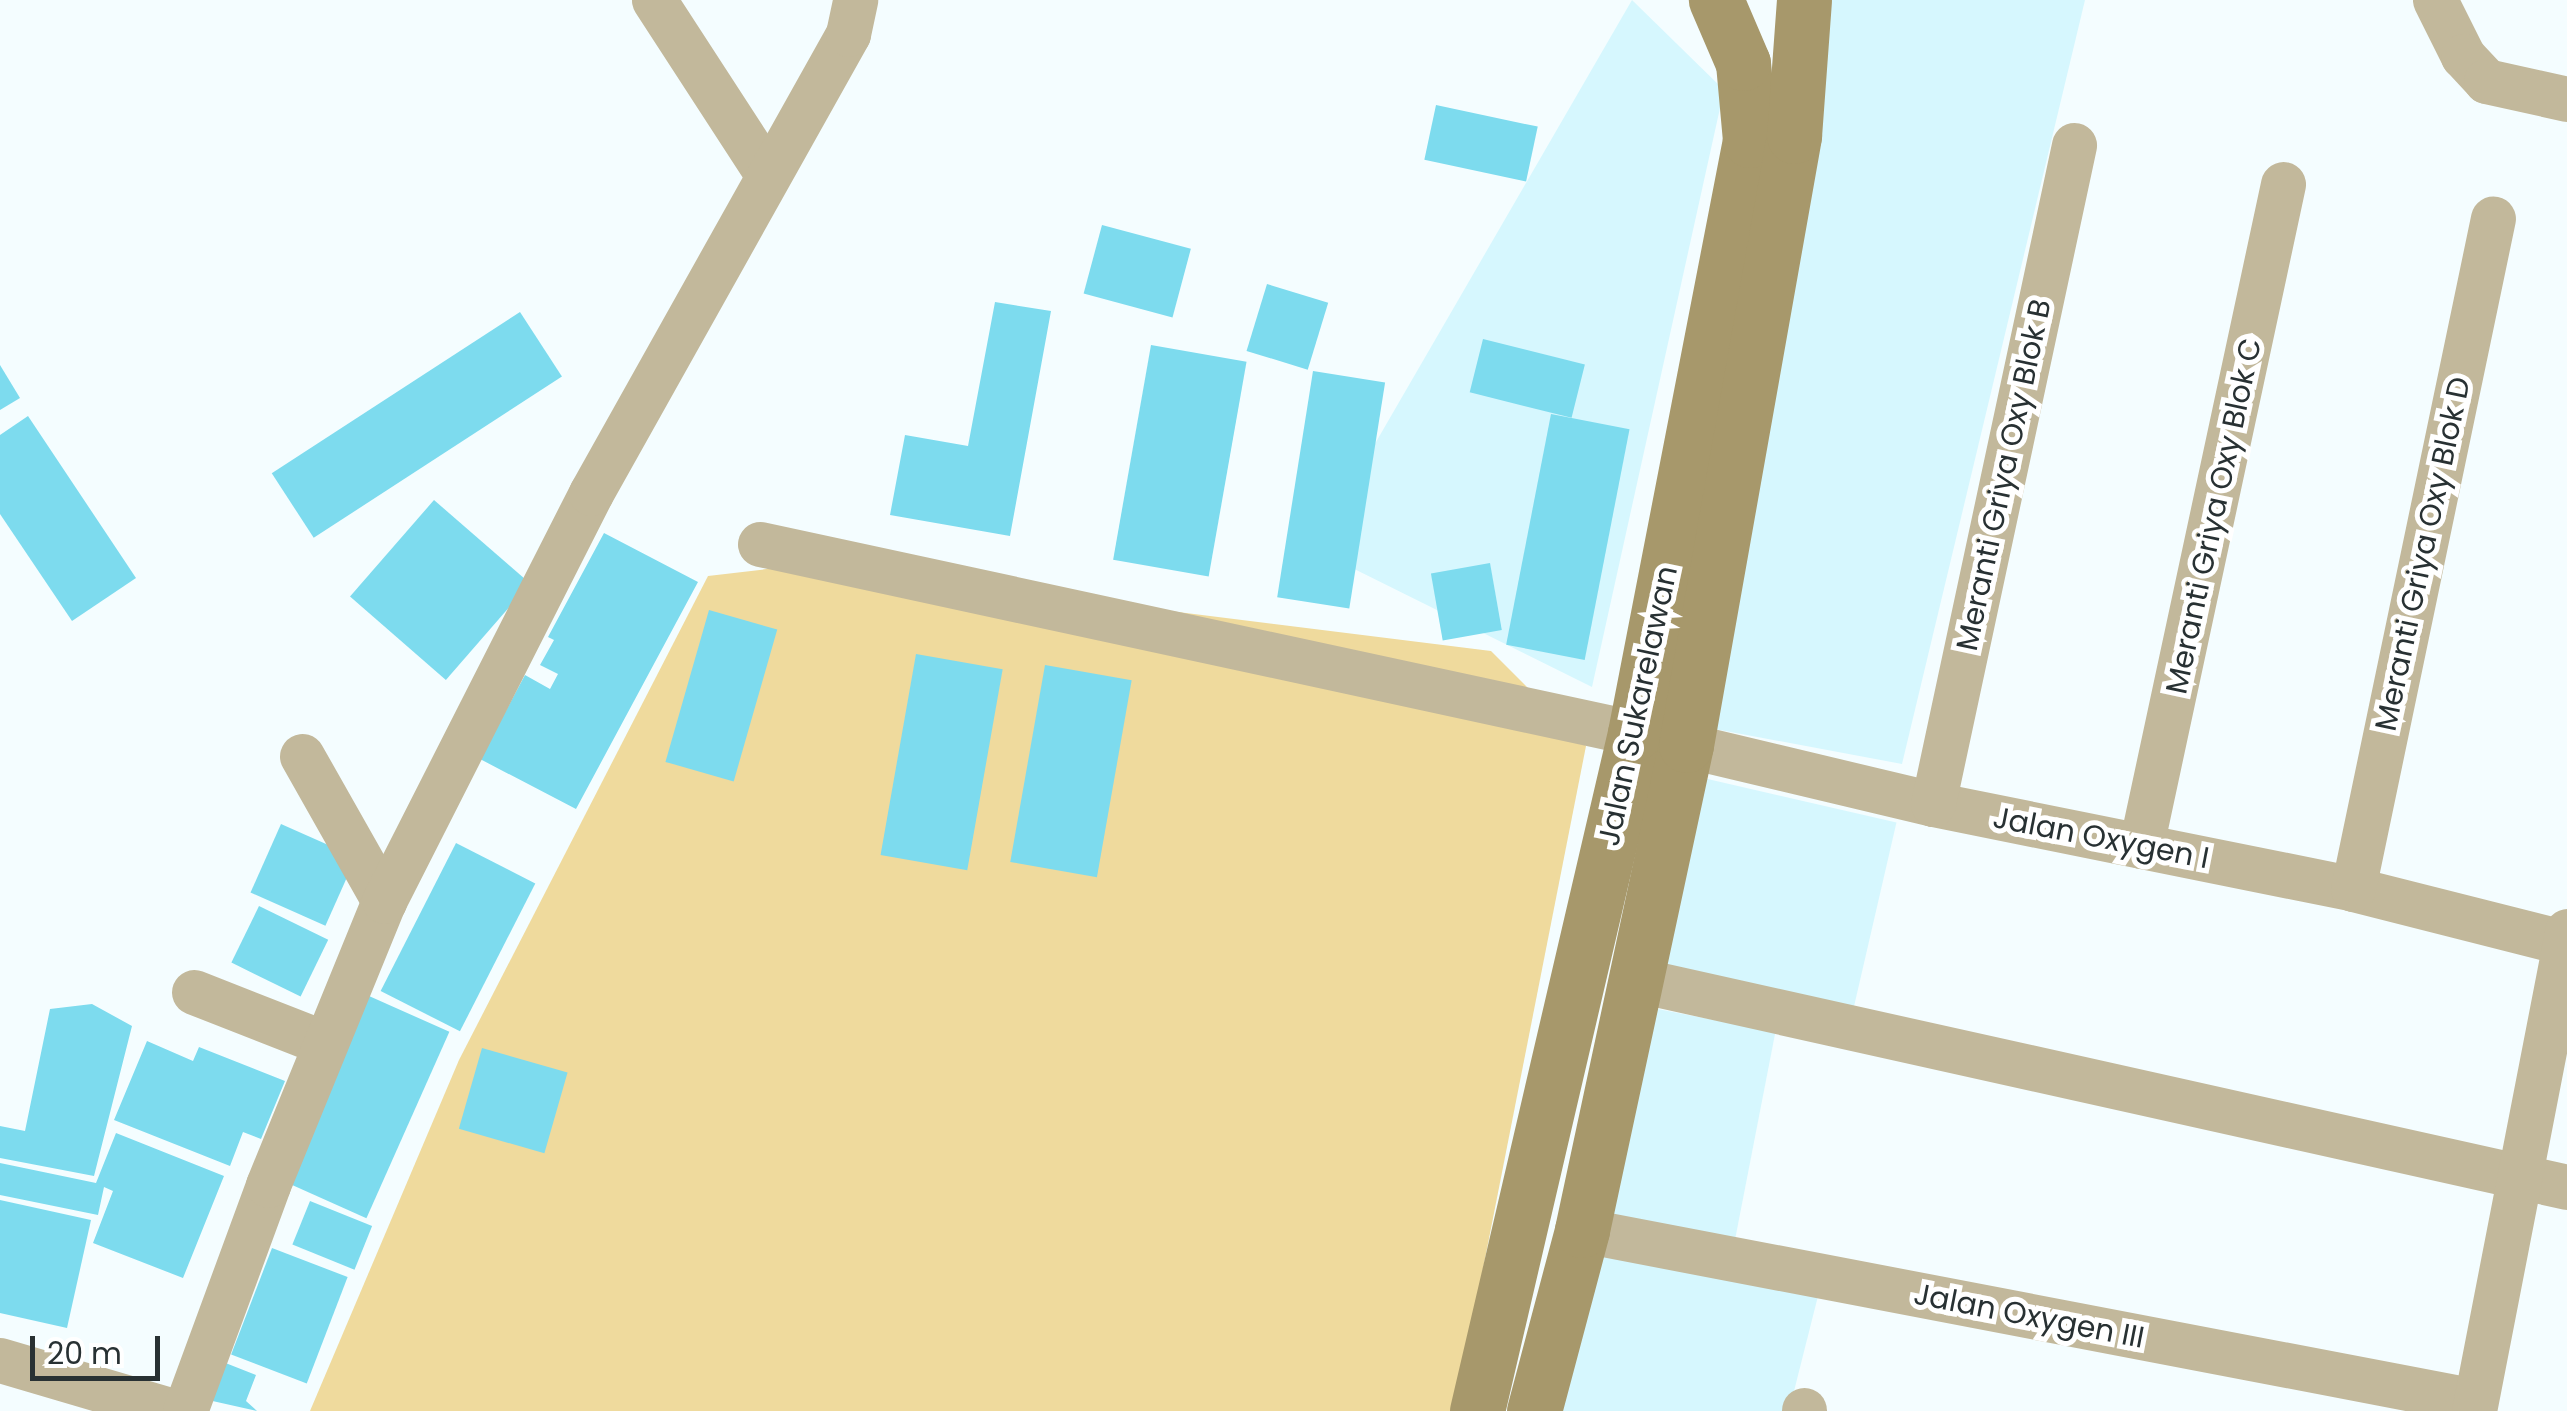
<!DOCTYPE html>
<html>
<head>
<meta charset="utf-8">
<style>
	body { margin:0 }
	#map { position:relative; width:2567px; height:1411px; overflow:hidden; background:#f4fdff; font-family:Poppins,sans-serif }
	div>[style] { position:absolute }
	.built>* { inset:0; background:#d6f7fe; transform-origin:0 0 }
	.green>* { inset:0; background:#efda9d }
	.building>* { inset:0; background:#7ddbee; transform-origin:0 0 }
	.minor>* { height:45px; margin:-22.5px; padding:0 22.5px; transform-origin:22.5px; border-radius:22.5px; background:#c2b89b }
	.secondary>* { height:55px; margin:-27.5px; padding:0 27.5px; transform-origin:27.5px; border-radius:27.5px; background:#a7986b }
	span { translate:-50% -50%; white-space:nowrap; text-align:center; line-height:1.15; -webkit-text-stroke:10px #fff; paint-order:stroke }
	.street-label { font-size:30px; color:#283133 }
	.scale { position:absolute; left:30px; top:1336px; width:130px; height:45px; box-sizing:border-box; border:5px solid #283133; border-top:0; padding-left:12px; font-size:30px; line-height:35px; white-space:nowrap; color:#283133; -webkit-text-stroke:8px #fff; paint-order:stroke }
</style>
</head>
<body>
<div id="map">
	<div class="built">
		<div style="clip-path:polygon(1632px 0,1724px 90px,1592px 687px,1314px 549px)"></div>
		<div style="clip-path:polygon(1821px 0,2085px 0,1902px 764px,1704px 727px)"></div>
		<div style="left:1686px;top:774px;width:216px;height:196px;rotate:13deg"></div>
		<div style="left:1637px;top:1005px;width:141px;height:214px;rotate:11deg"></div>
		<div style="clip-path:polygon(1584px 1253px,1818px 1296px,1789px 1411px,1556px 1411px)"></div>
	</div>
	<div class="green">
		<div style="clip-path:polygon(801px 565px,1491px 651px,1586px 746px,1455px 1411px,310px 1411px,459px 1060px,708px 576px)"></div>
	</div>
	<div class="building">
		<div style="left:1436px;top:105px;width:104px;height:56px;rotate:12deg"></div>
		<div style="left:1102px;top:225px;width:92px;height:71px;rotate:15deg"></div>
		<div style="left:1267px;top:284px;width:64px;height:70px;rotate:17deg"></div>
		<div style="clip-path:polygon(995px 302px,1051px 311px,1010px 536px,890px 515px,905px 435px,968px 446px)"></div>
		<div style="left:520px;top:312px;width:77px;height:296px;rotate:57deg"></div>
		<div style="left:1483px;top:339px;width:105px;height:55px;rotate:14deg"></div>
		<div style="left:1151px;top:345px;width:97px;height:218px;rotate:10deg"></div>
		<div style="clip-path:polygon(0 365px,20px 398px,0 410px)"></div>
		<div style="left:1313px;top:371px;width:73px;height:229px;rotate:9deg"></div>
		<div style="left:1551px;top:414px;width:80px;height:235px;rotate:11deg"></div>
		<div style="clip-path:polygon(28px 416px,136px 578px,72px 621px,0 514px,0 435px)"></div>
		<div style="left:434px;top:500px;width:127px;height:128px;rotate:41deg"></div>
		<div style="clip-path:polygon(604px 533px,698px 582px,576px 809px,480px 759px,525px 675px,550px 689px,558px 674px,540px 665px,554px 640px,548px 637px)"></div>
		<div style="left:1490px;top:563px;width:68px;height:60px;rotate:80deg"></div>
		<div style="left:709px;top:610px;width:71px;height:158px;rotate:16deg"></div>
		<div style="left:916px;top:654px;width:88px;height:204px;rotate:10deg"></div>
		<div style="left:1045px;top:665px;width:88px;height:200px;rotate:10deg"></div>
		<div style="left:281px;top:824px;width:82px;height:75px;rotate:24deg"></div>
		<div style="left:456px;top:843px;width:89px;height:166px;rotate:27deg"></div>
		<div style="left:259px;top:906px;width:77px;height:63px;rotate:26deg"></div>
		<div style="left:369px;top:996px;width:88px;height:204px;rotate:24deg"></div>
		<div style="clip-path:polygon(92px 1004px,132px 1026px,94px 1176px,0 1158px,0 1126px,25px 1131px,50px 1009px)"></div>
		<div style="clip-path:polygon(147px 1041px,193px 1061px,199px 1047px,285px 1081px,261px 1139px,243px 1132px,230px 1166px,114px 1120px)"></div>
		<div style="left:482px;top:1048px;width:89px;height:84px;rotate:16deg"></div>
		<div style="clip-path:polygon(116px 1133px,224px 1176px,183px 1278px,93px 1243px,113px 1191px,104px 1187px,98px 1215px,0 1195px,0 1163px,96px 1183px)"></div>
		<div style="clip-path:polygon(0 1200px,91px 1220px,67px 1328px,0 1313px)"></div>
		<div style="left:310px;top:1201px;width:67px;height:47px;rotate:22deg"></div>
		<div style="left:272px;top:1248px;width:81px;height:114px;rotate:21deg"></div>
		<div style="clip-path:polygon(223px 1362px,256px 1375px,246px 1401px,257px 1411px,208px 1400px)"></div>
	</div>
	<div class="minor">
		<div style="left:654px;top:0;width:207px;rotate:57deg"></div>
		<div style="left:2435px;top:0;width:63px;rotate:63.4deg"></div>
		<div style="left:2463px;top:56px;width:34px;rotate:47deg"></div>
		<div style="left:2486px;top:81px;width:83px;rotate:12.5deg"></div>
		<div style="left:760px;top:544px;width:895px;rotate:12.19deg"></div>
		<div style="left:1635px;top:733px;width:306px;rotate:13.4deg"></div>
		<div style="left:1933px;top:804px;width:429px;rotate:11.4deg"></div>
		<div style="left:2353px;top:889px;width:221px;rotate:14.2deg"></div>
		<div style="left:302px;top:756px;width:167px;rotate:60.5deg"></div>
		<div style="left:1933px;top:804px;width:674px;rotate:-77.92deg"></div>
		<div style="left:2141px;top:846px;width:677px;rotate:-77.89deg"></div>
		<div style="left:2353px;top:889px;width:685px;rotate:-78.21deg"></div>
		<div style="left:1638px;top:980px;width:952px;rotate:12.56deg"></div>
		<div style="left:194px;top:992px;width:140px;rotate:21.4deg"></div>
		<div style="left:1582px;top:1230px;width:909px;rotate:10.84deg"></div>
		<div style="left:0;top:1360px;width:180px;rotate:16.4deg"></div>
		<div style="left:185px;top:1411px;width:241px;rotate:-69.8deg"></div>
		<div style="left:268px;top:1185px;width:307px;rotate:-67.8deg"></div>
		<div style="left:384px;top:901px;width:458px;rotate:-63.1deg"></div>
		<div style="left:591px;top:493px;width:526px;rotate:-60.75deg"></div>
		<div style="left:848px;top:34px;width:35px;rotate:-78deg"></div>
		<div style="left:1804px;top:1411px;width:1px;rotate:-90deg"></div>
		<div style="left:2474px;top:1411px;width:489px;rotate:-79deg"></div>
	</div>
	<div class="secondary">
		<div style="left:1477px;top:1411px;width:696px;rotate:-76.88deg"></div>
		<div style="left:1635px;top:733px;width:604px;rotate:-79.02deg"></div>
		<div style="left:1750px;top:140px;width:77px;rotate:-95.2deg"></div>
		<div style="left:1743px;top:63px;width:69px;rotate:-113.2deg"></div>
		<div style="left:1534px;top:1411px;width:187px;rotate:-75.1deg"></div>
		<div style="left:1582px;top:1230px;width:496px;rotate:-77.9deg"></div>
		<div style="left:1686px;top:745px;width:619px;rotate:-79.94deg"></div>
		<div style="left:1794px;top:136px;width:136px;rotate:-85.8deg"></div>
	</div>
	<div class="street-label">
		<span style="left:2004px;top:475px;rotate:-78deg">Meranti Griya Oxy Blok B</span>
		<span style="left:2214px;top:516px;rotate:-78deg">Meranti Griya Oxy Blok C</span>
		<span style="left:2423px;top:554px;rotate:-78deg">Meranti Griya Oxy Blok D</span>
		<span style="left:1638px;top:706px;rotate:-78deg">Jalan Sukarelawan</span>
		<span style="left:2101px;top:838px;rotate:11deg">Jalan Oxygen I</span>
		<span style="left:2029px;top:1316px;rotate:11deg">Jalan Oxygen III</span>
	</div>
	<div class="scale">20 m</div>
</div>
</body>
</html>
